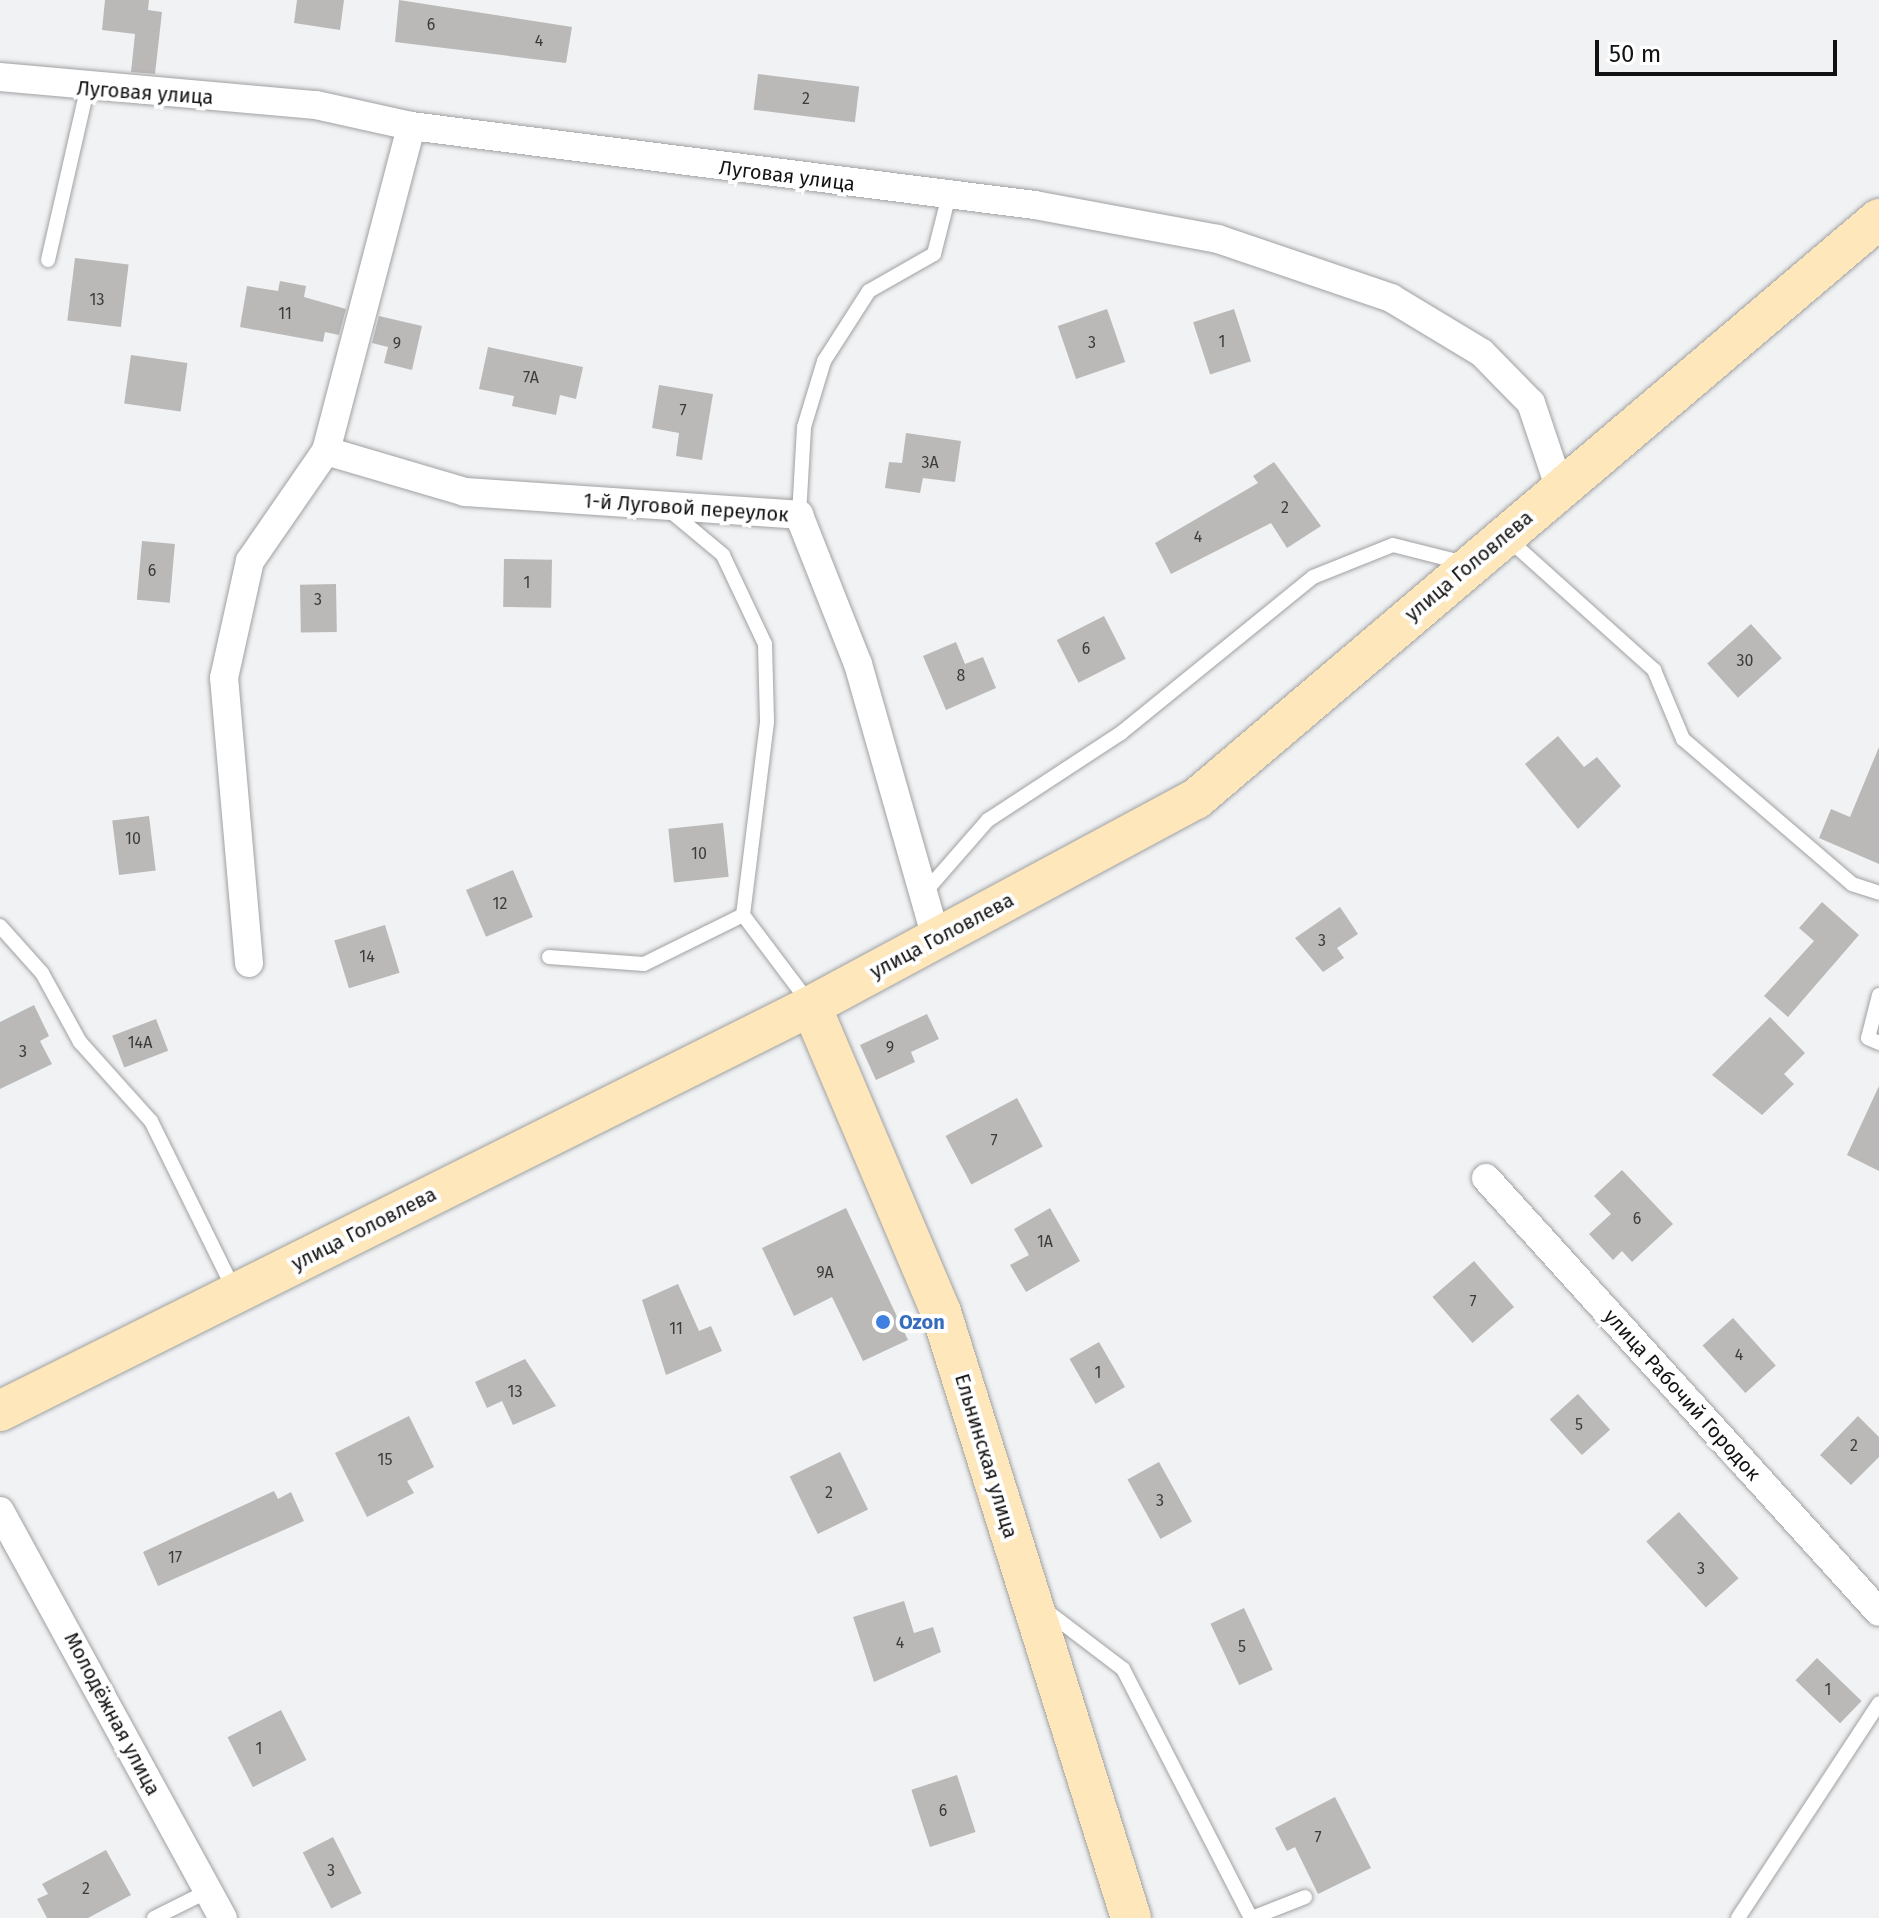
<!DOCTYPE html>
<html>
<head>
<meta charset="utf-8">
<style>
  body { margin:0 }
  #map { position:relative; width:1879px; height:1918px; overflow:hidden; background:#f1f2f4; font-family:"Fira Sans",sans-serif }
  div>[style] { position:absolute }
  .building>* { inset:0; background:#bab9b8; transform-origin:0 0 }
  .roads { filter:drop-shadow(0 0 2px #a0a1a2) drop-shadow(0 0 2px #a0a1a2) }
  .lane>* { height:14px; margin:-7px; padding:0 7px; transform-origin:7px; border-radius:7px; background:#fff }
  .street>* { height:28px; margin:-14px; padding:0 14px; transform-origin:14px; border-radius:14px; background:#fff }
  .secondary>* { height:40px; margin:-20px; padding:0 20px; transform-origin:20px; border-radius:20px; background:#ffe7bc }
  .dots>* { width:22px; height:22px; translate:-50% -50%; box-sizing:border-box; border:4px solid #fff; border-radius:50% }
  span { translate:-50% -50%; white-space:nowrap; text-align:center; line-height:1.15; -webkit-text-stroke:8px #fff; paint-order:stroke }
  .number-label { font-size:16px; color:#3c3c3c }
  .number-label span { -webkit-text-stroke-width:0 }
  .street-label { font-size:20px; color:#121212 }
  .shop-label { font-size:20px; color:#366cbe; font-weight:700 }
  .left { translate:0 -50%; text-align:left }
  .scale { position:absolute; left:1595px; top:40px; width:242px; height:36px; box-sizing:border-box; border:4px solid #121212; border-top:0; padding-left:10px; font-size:24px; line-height:28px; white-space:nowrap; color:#121212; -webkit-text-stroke:6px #fff; paint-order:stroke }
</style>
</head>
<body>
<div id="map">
  <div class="building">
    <div style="clip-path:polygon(105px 0,149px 0,148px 10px,162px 12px,155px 74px,131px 72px,135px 34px,102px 30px)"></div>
    <div style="clip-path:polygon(297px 0,344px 0,340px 30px,294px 23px)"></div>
    <div style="clip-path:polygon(399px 0,572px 27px,566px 63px,395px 42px)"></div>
    <div style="left:758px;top:74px;width:102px;height:36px;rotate:7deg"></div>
    <div style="left:75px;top:258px;width:54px;height:63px;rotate:7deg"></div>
    <div style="clip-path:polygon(280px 281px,306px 286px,304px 297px,346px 309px,339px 335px,325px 332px,323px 342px,240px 327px,247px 286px,278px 291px)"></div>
    <div style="left:1107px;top:309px;width:56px;height:52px;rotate:71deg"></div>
    <div style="left:1234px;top:309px;width:55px;height:43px;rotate:72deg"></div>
    <div style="clip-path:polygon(379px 316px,422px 326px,412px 370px,384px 363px,388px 347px,372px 343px)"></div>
    <div style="clip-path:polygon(488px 347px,583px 367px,576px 399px,560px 395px,556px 415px,512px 406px,514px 396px,479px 389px)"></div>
    <div style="left:131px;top:355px;width:57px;height:49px;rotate:8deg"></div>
    <div style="clip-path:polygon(659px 385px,713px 394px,702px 460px,676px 456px,679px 433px,652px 428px)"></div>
    <div style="clip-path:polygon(906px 433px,961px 441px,955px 482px,923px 478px,920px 493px,885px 488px,889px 462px,902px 463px)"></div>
    <div style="clip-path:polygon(1274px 462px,1321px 526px,1287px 548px,1271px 523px,1171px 574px,1155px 543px,1258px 483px,1253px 476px)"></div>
    <div style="left:142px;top:541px;width:33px;height:59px;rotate:5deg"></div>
    <div style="left:504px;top:559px;width:48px;height:48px;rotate:1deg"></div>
    <div style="left:336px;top:584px;width:48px;height:36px;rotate:89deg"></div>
    <div style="left:1104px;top:616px;width:48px;height:53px;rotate:63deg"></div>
    <div style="left:1751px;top:624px;width:46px;height:59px;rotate:48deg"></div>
    <div style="clip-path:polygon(956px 642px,965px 664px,983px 657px,996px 688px,946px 710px,923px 656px)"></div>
    <div style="clip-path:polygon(1558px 736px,1584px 767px,1597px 757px,1621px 786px,1578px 829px,1525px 764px)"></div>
    <div style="clip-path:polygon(1879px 747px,1879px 864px,1819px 838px,1831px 809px,1850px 817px)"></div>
    <div style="left:149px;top:816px;width:55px;height:37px;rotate:83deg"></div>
    <div style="left:723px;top:823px;width:54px;height:55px;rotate:84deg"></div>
    <div style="left:513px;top:870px;width:51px;height:51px;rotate:67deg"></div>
    <div style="clip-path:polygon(1822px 902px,1859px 935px,1788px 1017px,1764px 996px,1814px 941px,1799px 928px)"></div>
    <div style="clip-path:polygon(1340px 907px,1358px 934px,1337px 948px,1344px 958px,1323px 972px,1295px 938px)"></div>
    <div style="left:385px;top:925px;width:50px;height:53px;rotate:73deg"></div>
    <div style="clip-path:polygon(34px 1005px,49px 1036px,40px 1041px,52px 1064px,0 1089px,0 1022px)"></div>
    <div style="clip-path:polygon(927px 1014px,939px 1039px,911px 1052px,915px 1062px,876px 1080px,860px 1045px)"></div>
    <div style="clip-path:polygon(1770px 1017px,1805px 1053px,1784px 1074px,1794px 1084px,1762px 1115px,1712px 1075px)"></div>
    <div style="left:156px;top:1019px;width:34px;height:47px;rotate:69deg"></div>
    <div style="clip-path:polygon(1879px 1086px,1879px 1171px,1847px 1155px)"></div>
    <div style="left:1017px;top:1098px;width:55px;height:81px;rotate:62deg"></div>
    <div style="clip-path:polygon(1622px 1170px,1673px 1224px,1632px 1262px,1622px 1251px,1613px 1260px,1589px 1234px,1611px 1214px,1594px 1196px)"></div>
    <div style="clip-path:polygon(846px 1208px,908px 1340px,863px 1361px,832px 1297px,794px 1316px,762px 1248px)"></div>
    <div style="clip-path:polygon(1050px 1208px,1080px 1261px,1026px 1292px,1010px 1265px,1029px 1255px,1014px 1229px)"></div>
    <div style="left:1474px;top:1261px;width:61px;height:55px;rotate:49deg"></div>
    <div style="clip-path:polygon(678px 1284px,699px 1331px,711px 1326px,722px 1351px,666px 1375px,642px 1300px)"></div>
    <div style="left:1733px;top:1318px;width:64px;height:41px;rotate:48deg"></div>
    <div style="left:1099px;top:1342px;width:52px;height:34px;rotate:60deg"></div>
    <div style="clip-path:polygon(525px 1359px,556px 1406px,513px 1425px,502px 1401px,487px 1408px,475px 1382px)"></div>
    <div style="left:1578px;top:1394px;width:48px;height:38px;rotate:48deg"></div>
    <div style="clip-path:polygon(409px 1416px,434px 1467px,407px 1481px,414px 1493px,367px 1517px,335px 1453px)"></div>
    <div style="clip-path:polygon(1858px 1416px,1879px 1437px,1879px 1457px,1851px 1485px,1820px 1455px)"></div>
    <div style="left:840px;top:1452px;width:64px;height:56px;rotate:64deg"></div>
    <div style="left:1159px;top:1462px;width:68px;height:36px;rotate:61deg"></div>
    <div style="clip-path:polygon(274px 1491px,278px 1499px,291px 1492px,304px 1521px,158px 1586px,143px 1552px)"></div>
    <div style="left:1679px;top:1512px;width:89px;height:44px;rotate:48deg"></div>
    <div style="clip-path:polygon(904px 1601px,914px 1633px,933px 1627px,941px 1652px,874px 1682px,853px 1617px)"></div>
    <div style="left:1244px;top:1608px;width:68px;height:37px;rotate:65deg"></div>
    <div style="left:1817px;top:1658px;width:62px;height:31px;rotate:44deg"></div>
    <div style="left:281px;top:1710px;width:56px;height:60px;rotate:63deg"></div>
    <div style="left:957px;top:1775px;width:60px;height:48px;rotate:72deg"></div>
    <div style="clip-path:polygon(1335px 1797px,1371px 1868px,1318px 1894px,1295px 1847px,1287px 1851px,1275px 1828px)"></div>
    <div style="left:333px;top:1837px;width:63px;height:34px;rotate:63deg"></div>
    <div style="clip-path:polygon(106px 1850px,131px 1895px,88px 1918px,47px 1918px,37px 1899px,48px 1894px,42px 1884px)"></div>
  </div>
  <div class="roads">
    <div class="lane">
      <div style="left:48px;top:260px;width:174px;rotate:-77.1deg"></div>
      <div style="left:799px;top:515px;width:88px;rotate:-86.7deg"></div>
      <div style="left:804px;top:427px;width:69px;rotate:-73.1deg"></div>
      <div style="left:824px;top:361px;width:83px;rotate:-57.3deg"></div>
      <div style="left:869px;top:291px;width:75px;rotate:-29.6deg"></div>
      <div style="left:934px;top:254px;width:61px;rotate:-75.7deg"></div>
      <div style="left:1507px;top:538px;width:198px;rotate:41.9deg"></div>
      <div style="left:1654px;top:670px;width:75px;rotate:67.2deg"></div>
      <div style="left:1683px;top:739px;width:223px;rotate:40.6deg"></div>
      <div style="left:1852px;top:884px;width:28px;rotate:18deg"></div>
      <div style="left:924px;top:893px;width:97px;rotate:-48.8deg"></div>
      <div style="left:988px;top:820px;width:159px;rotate:-33.2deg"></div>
      <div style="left:1121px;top:733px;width:247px;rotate:-39.1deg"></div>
      <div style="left:1313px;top:577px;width:86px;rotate:-21.8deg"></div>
      <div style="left:1393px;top:545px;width:73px;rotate:14.2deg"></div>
      <div style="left:743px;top:915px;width:111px;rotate:53deg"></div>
      <div style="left:0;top:926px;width:63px;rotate:48.2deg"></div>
      <div style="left:42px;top:973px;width:79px;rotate:61.2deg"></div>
      <div style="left:80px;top:1042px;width:106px;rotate:48.1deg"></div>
      <div style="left:151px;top:1121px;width:188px;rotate:63.8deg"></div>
      <div style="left:549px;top:957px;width:95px;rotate:4.2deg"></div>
      <div style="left:644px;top:964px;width:110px;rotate:-26.3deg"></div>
      <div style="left:743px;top:915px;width:195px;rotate:-82.9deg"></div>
      <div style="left:767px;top:721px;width:77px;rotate:-91.5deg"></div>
      <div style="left:765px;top:644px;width:98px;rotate:-115.3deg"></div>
      <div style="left:723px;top:555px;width:70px;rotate:-140.2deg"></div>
      <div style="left:1879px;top:995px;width:44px;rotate:104.3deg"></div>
      <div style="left:1868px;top:1038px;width:12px;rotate:24deg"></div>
      <div style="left:1044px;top:1609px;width:99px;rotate:37.2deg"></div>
      <div style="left:1123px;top:1669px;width:280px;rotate:62.8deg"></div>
      <div style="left:154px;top:1918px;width:60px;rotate:-26.6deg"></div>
      <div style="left:1252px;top:1918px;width:57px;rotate:-21.6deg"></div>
      <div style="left:1738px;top:1918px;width:257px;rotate:-56.7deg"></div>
    </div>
    <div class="street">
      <div style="left:0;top:77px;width:317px;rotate:5.1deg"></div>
      <div style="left:316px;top:105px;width:97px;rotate:12.5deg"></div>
      <div style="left:411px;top:126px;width:629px;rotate:7.22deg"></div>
      <div style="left:1035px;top:205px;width:186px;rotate:10.5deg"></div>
      <div style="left:1218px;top:239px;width:183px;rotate:18.8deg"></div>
      <div style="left:1391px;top:298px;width:106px;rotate:31.1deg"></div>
      <div style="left:1482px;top:353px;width:70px;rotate:45.6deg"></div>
      <div style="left:1531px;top:403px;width:91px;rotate:71.4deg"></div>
      <div style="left:326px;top:451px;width:145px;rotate:16.4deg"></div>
      <div style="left:465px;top:492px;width:335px;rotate:3.9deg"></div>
      <div style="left:799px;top:515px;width:160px;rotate:68.4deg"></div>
      <div style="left:858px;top:664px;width:285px;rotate:74.1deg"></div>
      <div style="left:249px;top:963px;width:286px;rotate:-95deg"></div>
      <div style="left:224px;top:678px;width:120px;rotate:-77.5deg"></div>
      <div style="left:250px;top:561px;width:134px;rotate:-55.4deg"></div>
      <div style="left:326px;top:451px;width:336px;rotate:-75.3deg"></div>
      <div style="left:1486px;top:1178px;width:585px;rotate:47.84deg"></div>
      <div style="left:0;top:1511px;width:464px;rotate:61.3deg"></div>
    </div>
    <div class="secondary">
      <div style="left:811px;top:1006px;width:332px;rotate:67deg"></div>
      <div style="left:941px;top:1312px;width:635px;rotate:72.59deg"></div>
      <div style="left:0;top:1411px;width:907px;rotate:-26.54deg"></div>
      <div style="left:811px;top:1006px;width:437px;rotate:-28.3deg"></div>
      <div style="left:1196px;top:799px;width:896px;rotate:-40.34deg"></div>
    </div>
  </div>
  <div class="dots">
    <div style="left:883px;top:1322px;background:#3f7fe0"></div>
  </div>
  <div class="number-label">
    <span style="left:431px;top:25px">6</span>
    <span style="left:539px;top:41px">4</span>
    <span style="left:806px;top:99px">2</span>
    <span style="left:97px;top:300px">13</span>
    <span style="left:285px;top:314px">11</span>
    <span style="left:1222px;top:342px">1</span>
    <span style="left:1092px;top:343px">3</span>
    <span style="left:397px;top:344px">9</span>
    <span style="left:531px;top:378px">7А</span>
    <span style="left:683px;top:411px">7</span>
    <span style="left:930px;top:463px">3А</span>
    <span style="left:1285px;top:508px">2</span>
    <span style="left:1198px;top:537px">4</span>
    <span style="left:152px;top:571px">6</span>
    <span style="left:527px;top:583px">1</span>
    <span style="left:318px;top:600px">3</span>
    <span style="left:1086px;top:649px">6</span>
    <span style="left:1745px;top:661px">30</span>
    <span style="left:961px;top:676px">8</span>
    <span style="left:133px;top:839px">10</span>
    <span style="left:699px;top:854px">10</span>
    <span style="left:500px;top:904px">12</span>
    <span style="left:1322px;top:941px">3</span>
    <span style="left:367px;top:957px">14</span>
    <span style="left:140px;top:1043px">14А</span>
    <span style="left:890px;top:1048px">9</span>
    <span style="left:23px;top:1052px">3</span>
    <span style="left:994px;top:1141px">7</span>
    <span style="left:1637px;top:1219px">6</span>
    <span style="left:1045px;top:1242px">1А</span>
    <span style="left:825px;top:1273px">9А</span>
    <span style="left:1473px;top:1302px">7</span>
    <span style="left:676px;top:1329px">11</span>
    <span style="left:1739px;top:1355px">4</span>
    <span style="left:1098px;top:1373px">1</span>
    <span style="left:515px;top:1392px">13</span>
    <span style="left:1579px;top:1425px">5</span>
    <span style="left:1854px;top:1446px">2</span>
    <span style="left:385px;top:1460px">15</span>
    <span style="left:829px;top:1493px">2</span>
    <span style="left:1160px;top:1501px">3</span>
    <span style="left:175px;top:1558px">17</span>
    <span style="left:1701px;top:1569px">3</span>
    <span style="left:900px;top:1643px">4</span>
    <span style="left:1242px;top:1647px">5</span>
    <span style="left:1828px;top:1690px">1</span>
    <span style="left:259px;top:1749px">1</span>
    <span style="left:943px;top:1811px">6</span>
    <span style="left:1318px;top:1838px">7</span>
    <span style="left:331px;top:1871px">3</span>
    <span style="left:86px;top:1889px">2</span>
  </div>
  <div class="street-label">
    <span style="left:145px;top:93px;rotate:4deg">Луговая улица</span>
    <span style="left:787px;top:176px;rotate:7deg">Луговая улица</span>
    <span style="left:686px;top:508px;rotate:4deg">1-й Луговой переулок</span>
    <span style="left:1469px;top:566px;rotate:-40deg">улица Головлева</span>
    <span style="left:942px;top:936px;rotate:-28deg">улица Головлева</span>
    <span style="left:364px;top:1229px;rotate:-27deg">улица Головлева</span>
    <span style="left:1682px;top:1395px;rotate:48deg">улица Рабочий Городок</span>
    <span style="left:986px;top:1456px;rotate:73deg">Ельнинская улица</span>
    <span style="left:112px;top:1714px;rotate:62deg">Молодёжная улица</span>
  </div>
  <div class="shop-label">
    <span class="left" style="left:899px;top:1322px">Ozon</span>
  </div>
  <div class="scale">50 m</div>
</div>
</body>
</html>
